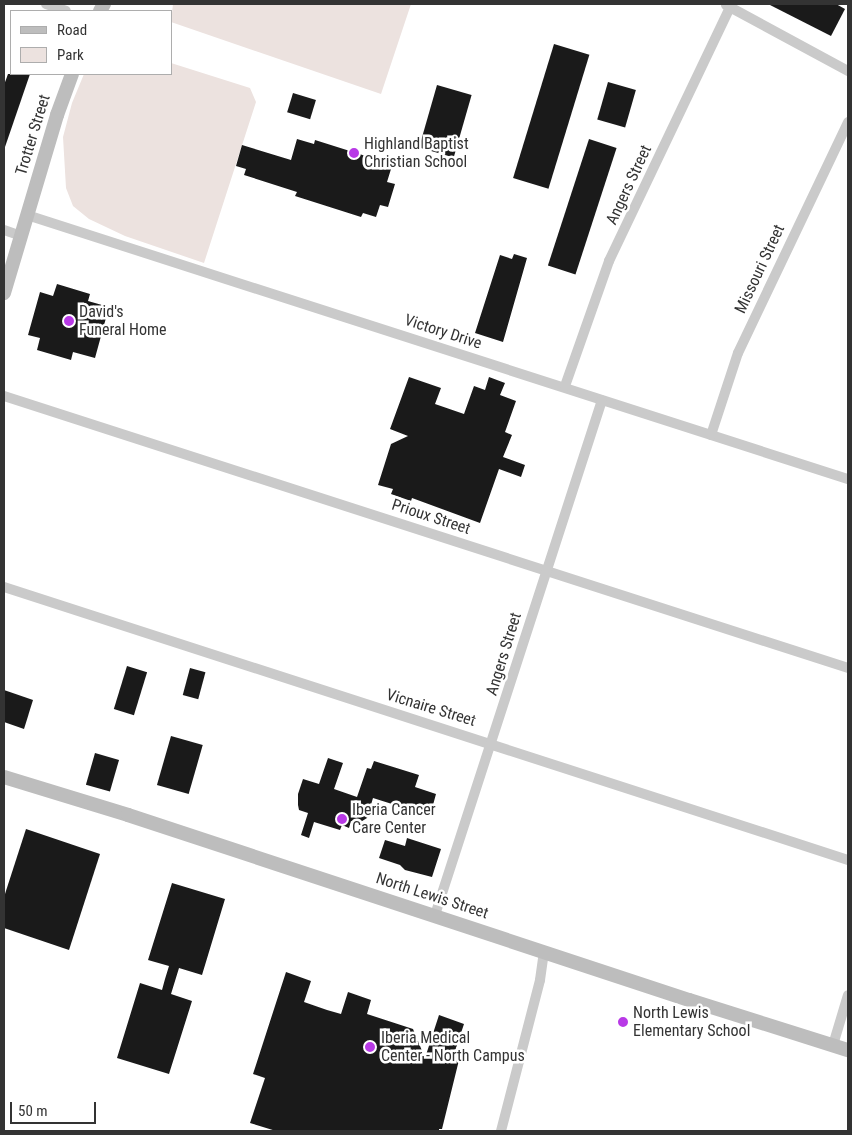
<!DOCTYPE html>
<html>
<head>
<meta charset="utf-8">
<style>
  body { margin:0 }
  #map { position:relative; width:852px; height:1135px; overflow:hidden; background:#fff; font-family:"Roboto Condensed",sans-serif }
  div>[style] { position:absolute }
  .green>* { inset:0; background:#ece2df }
  .building>* { inset:0; background:#1a1a1a; transform-origin:0 0 }
  .street>* { height:10px; margin:-5px; padding:0 5px; transform-origin:5px; border-radius:5px; background:#cacaca }
  .secondary>* { height:14px; margin:-7px; padding:0 7px; transform-origin:7px; border-radius:7px; background:#bdbdbd }
  .dots>* { width:14px; height:14px; translate:-50% -50%; box-sizing:border-box; border:2px solid #fff; border-radius:50% }
  span { translate:-50% -50%; white-space:nowrap; text-align:center; line-height:1.15; -webkit-text-stroke:5px #fff; paint-order:stroke }
  .street-label { font-size:16px; color:#333 }
  .poi-label { font-size:16px; color:#333 }
  .left { translate:0 -50%; text-align:left }
  .frame { position:absolute; inset:0; border:5px solid #333; pointer-events:none }
  .legend { position:absolute; left:10px; top:10px; width:162px; height:65px; box-sizing:border-box; background:#fff; border:1px solid #adadad; margin:0; padding:6px 9px; list-style:none; font-size:15px; color:#333 }
  .legend li { display:flex; align-items:center; gap:10px; height:25px }
  .legend b { width:25px; border:1px solid #adadad }
  .scale { position:absolute; left:10px; top:1102px; width:86px; height:22px; box-sizing:border-box; border:2px solid #333; border-top:0; padding-left:6px; font-size:15px; line-height:18px; white-space:nowrap; color:#333; -webkit-text-stroke:4px #fff; paint-order:stroke }
</style>
</head>
<body>
<div id="map">
  <div class="green">
    <div style="clip-path:polygon(173px 4px,411px 4px,381px 94px,171px 22px)"></div>
    <div style="clip-path:polygon(171px 63px,250px 88px,256px 102px,204px 263px,125px 236px,89px 219px,73px 206px,66px 188px,63px 137px,72px 103px,84px 74px,171px 74px)"></div>
  </div>
  <div class="building">
    <div style="clip-path:polygon(768px 4px,836px 4px,845px 9px,831px 36px)"></div>
    <div style="left:554px;top:44px;width:37px;height:140px;rotate:17deg"></div>
    <div style="clip-path:polygon(8px 74px,30px 74px,5px 147px,4px 85px)"></div>
    <div style="left:608px;top:82px;width:29px;height:39px;rotate:16deg"></div>
    <div style="left:437px;top:85px;width:36px;height:65px;rotate:16deg"></div>
    <div style="left:293px;top:93px;width:24px;height:20px;rotate:17deg"></div>
    <div style="clip-path:polygon(297px 139px,314px 144px,315px 140px,372px 158px,378px 160px,377px 165px,391px 169px,387px 182px,395px 184px,388px 207px,380px 205px,376px 217px,363px 213px,361px 217px,295px 196px,297px 192px,244px 175px,246px 169px,236px 166px,242px 145px,291px 160px)"></div>
    <div style="left:589px;top:139px;width:29px;height:133px;rotate:18deg"></div>
    <div style="clip-path:polygon(514px 254px,527px 258px,503px 342px,475px 333px,500px 255px,512px 259px)"></div>
    <div style="clip-path:polygon(57px 284px,90px 294px,88px 301px,109px 307px,95px 358px,73px 352px,71px 360px,37px 350px,40px 338px,28px 335px,40px 292px,53px 296px)"></div>
    <div style="clip-path:polygon(409px 377px,441px 388px,435px 404px,464px 414px,474px 386px,485px 390px,489px 377px,505px 383px,500px 395px,516px 401px,505px 432px,512px 435px,503px 457px,525px 465px,521px 477px,499px 469px,480px 523px,412px 498px,411px 501px,391px 494px,393px 489px,378px 485px,391px 444px,408px 436px,390px 429px)"></div>
    <div style="left:127px;top:666px;width:21px;height:45px;rotate:17deg"></div>
    <div style="left:190px;top:668px;width:16px;height:28px;rotate:15deg"></div>
    <div style="clip-path:polygon(4px 690px,33px 700px,24px 729px,4px 722px)"></div>
    <div style="left:171px;top:736px;width:33px;height:51px;rotate:16deg"></div>
    <div style="left:95px;top:753px;width:25px;height:33px;rotate:16deg"></div>
    <div style="clip-path:polygon(328px 758px,343px 763px,334px 789px,357px 797px,367px 768px,371px 769px,374px 761px,419px 775px,415px 787px,436px 794px,430px 816px,373px 798px,367px 818px,359px 823px,351px 821px,349px 828px,342px 825px,340px 830px,314px 822px,309px 838px,301px 835px,308px 813px,299px 810px,298px 805px,298px 794px,303px 779px,319px 784px)"></div>
    <div style="clip-path:polygon(26px 829px,100px 854px,69px 950px,4px 928px,4px 897px)"></div>
    <div style="clip-path:polygon(407px 838px,441px 849px,432px 877px,405px 870px,400px 865px,379px 858px,385px 840px,405px 846px)"></div>
    <div style="clip-path:polygon(172px 883px,225px 899px,202px 975px,179px 968px,171px 994px,192px 1001px,169px 1074px,117px 1058px,140px 983px,162px 990px,165px 979px,169px 966px,148px 960px)"></div>
    <div style="clip-path:polygon(286px 972px,311px 981px,304px 1002px,327px 1010px,341px 1014px,348px 992px,371px 1000px,367px 1014px,413px 1029px,425px 1058px,439px 1015px,464px 1024px,455px 1051px,455px 1059px,459px 1060px,442px 1129px,439px 1129px,439px 1131px,276px 1131px,250px 1123px,265px 1078px,253px 1074px)"></div>
  </div>
  <div class="street">
    <div style="left:46px;top:4px;width:21px;rotate:19deg"></div>
    <div style="left:726px;top:5px;width:139px;rotate:28.4deg"></div>
    <div style="left:27px;top:215px;width:862px;rotate:17.83deg"></div>
    <div style="left:4px;top:230px;width:18px;rotate:19deg"></div>
    <div style="left:565px;top:386px;width:133px;rotate:-70.6deg"></div>
    <div style="left:609px;top:261px;width:281px;rotate:-64.5deg"></div>
    <div style="left:4px;top:396px;width:887px;rotate:17.86deg"></div>
    <div style="left:711px;top:435px;width:86px;rotate:-71.8deg"></div>
    <div style="left:738px;top:353px;width:256px;rotate:-64.5deg"></div>
    <div style="left:4px;top:587px;width:887px;rotate:17.92deg"></div>
    <div style="left:435px;top:915px;width:541px;rotate:-72.03deg"></div>
    <div style="left:833px;top:1045px;width:52px;rotate:-73.3deg"></div>
    <div style="left:501px;top:1131px;width:156px;rotate:-75.5deg"></div>
    <div style="left:540px;top:980px;width:29px;rotate:-82deg"></div>
  </div>
  <div class="secondary">
    <div style="left:100px;top:11px;width:8px;rotate:-60deg"></div>
    <div style="left:4px;top:293px;width:186px;rotate:-73.4deg"></div>
    <div style="left:57px;top:115px;width:44px;rotate:-69.9deg"></div>
    <div style="left:4px;top:777px;width:130px;rotate:17deg"></div>
    <div style="left:128px;top:815px;width:591px;rotate:18.25deg"></div>
    <div style="left:689px;top:1000px;width:167px;rotate:17.5deg"></div>
  </div>
  <div class="dots">
    <div style="left:354px;top:153px;background:#b839e6"></div>
    <div style="left:69px;top:321px;background:#b839e6"></div>
    <div style="left:342px;top:819px;background:#b839e6"></div>
    <div style="left:623px;top:1022px;background:#b839e6"></div>
    <div style="left:370px;top:1047px;background:#b839e6"></div>
  </div>
  <div class="street-label">
    <span style="left:33px;top:135px;rotate:-73deg">Trotter Street</span>
    <span style="left:629px;top:185px;rotate:-65deg">Angers Street</span>
    <span style="left:760px;top:269px;rotate:-65deg">Missouri Street</span>
    <span style="left:443px;top:332px;rotate:18deg">Victory Drive</span>
    <span style="left:431px;top:517px;rotate:18deg">Prioux Street</span>
    <span style="left:504px;top:654px;rotate:-73deg">Angers Street</span>
    <span style="left:431px;top:708px;rotate:17deg">Vicnaire Street</span>
    <span style="left:432px;top:896px;rotate:18deg">North Lewis Street</span>
  </div>
  <div class="poi-label">
    <span class="left" style="left:364px;top:153px">Highland Baptist<br>Christian School</span>
    <span class="left" style="left:79px;top:321px">David's<br>Funeral Home</span>
    <span class="left" style="left:352px;top:819px">Iberia Cancer<br>Care Center</span>
    <span class="left" style="left:633px;top:1022px">North Lewis<br>Elementary School</span>
    <span class="left" style="left:381px;top:1047px">Iberia Medical<br>Center - North Campus</span>
  </div>
  <div class="frame"></div>
  <ul class="legend">
  <li><b style="height:6px;background:#bdbdbd"></b>Road</li>
  <li><b style="height:14px;background:#ece2df"></b>Park</li>
  </ul>
  <div class="scale">50 m</div>
</div>
</body>
</html>
